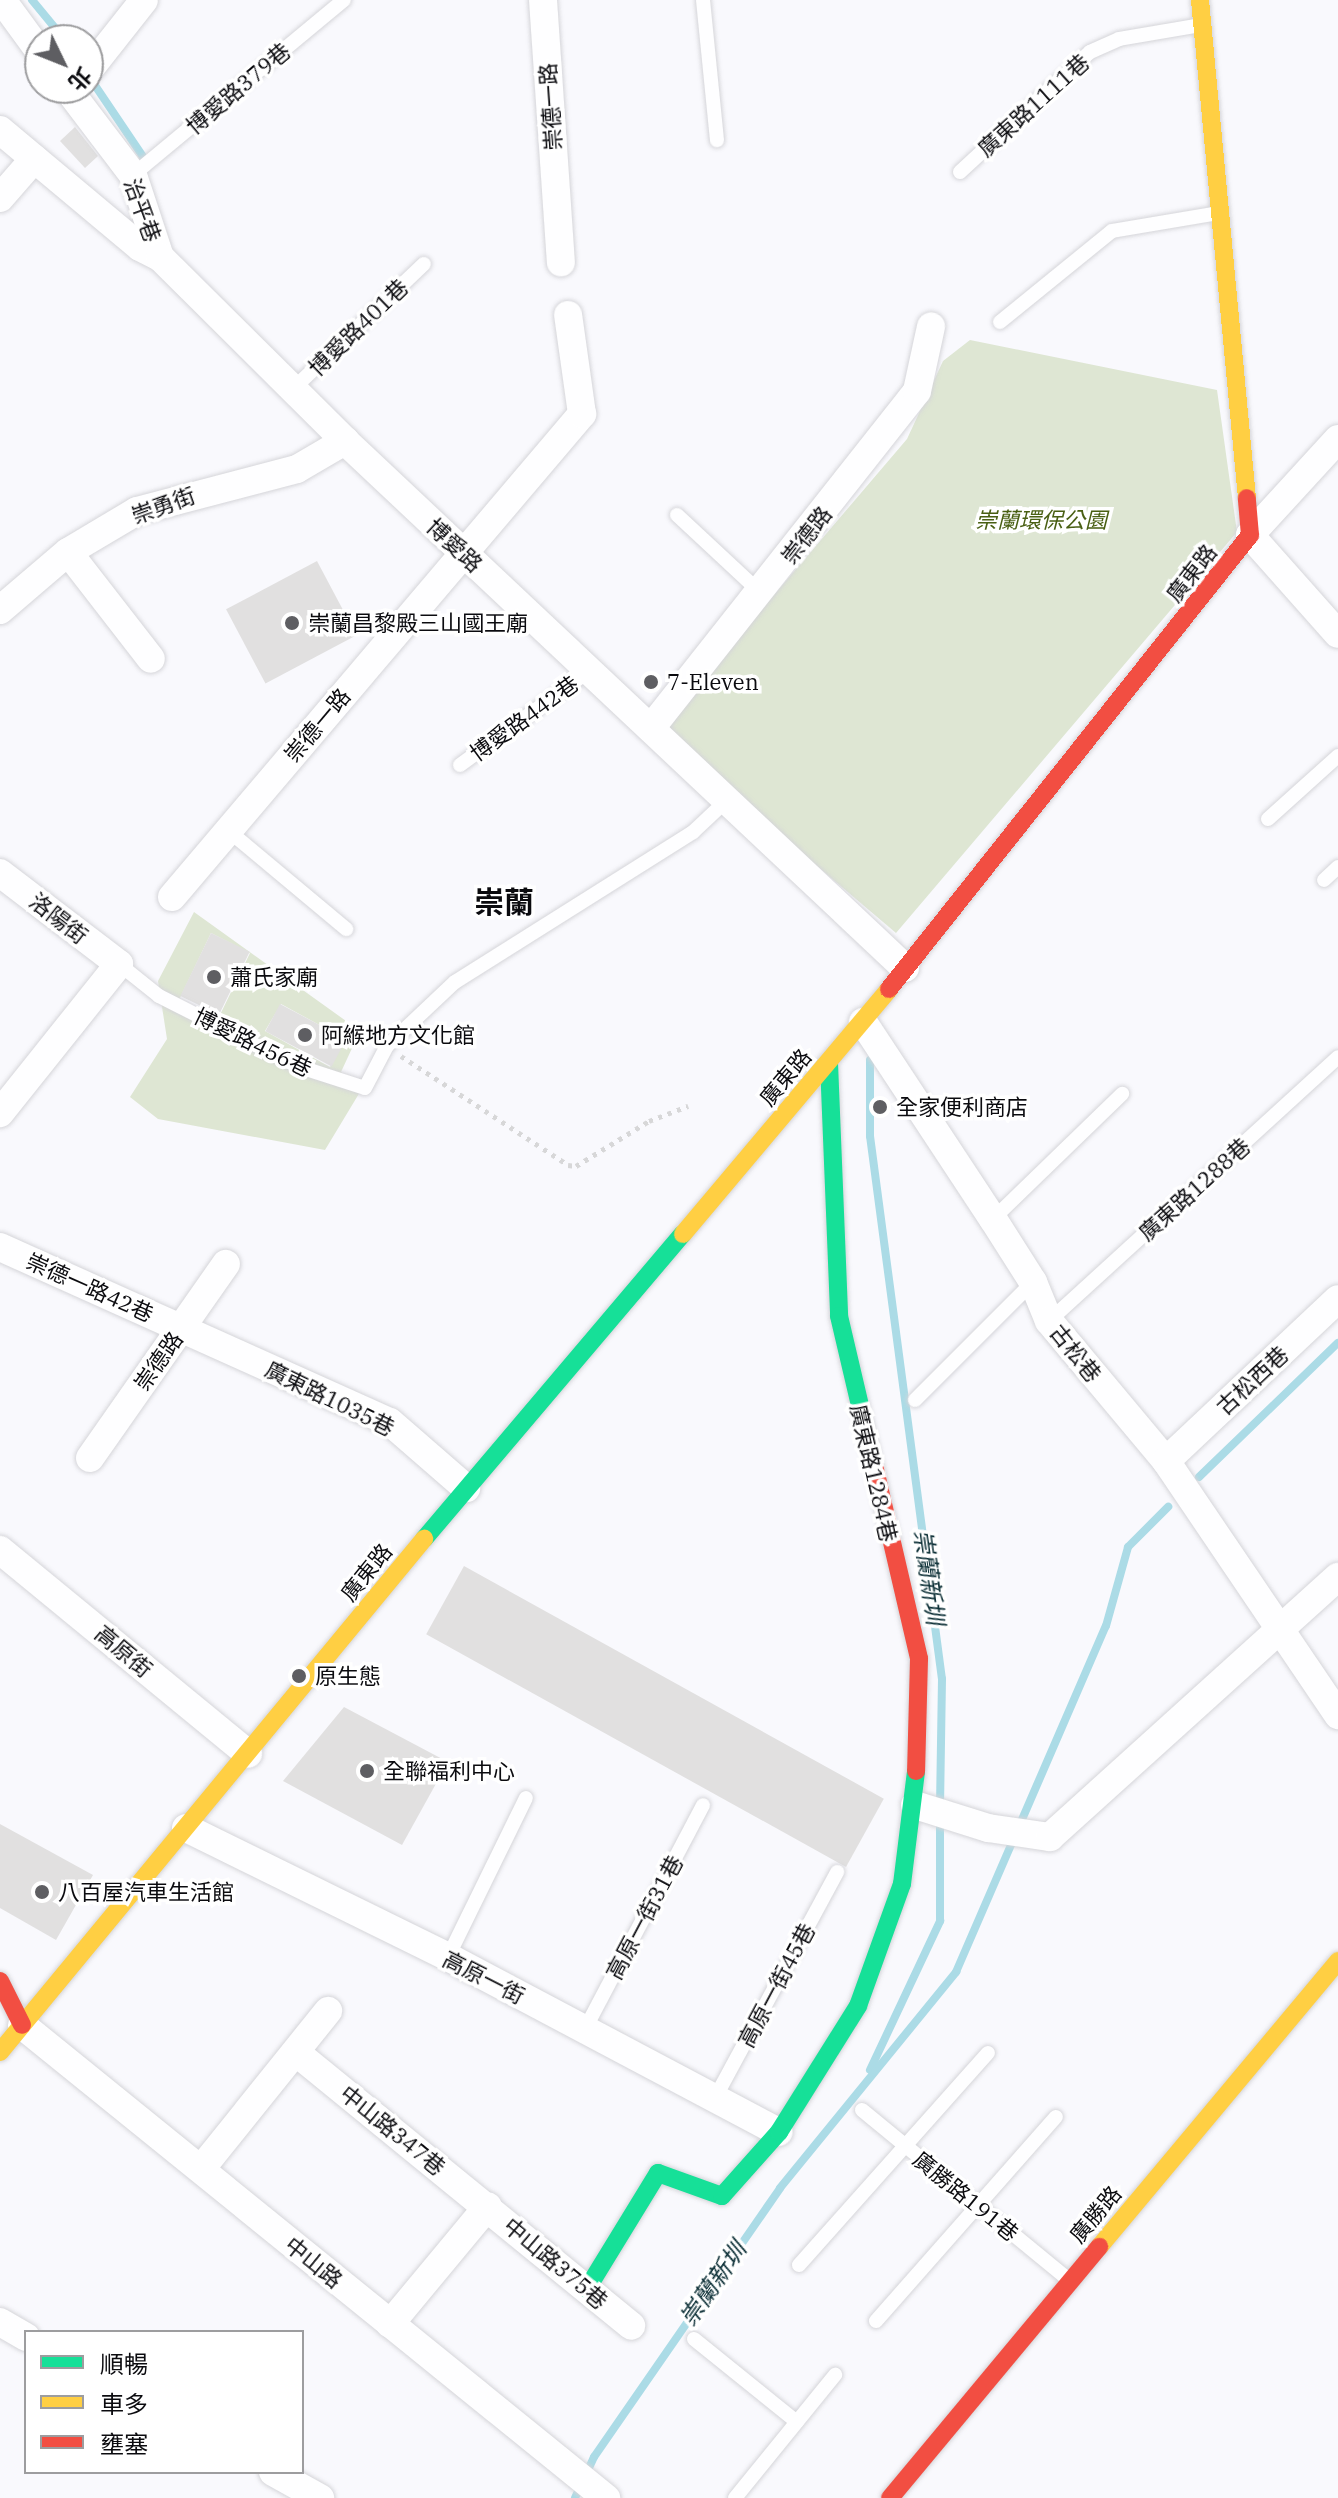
<!DOCTYPE html>
<html>
<head>
<meta charset="utf-8">
<style>
  body { margin:0 }
  #map { position:relative; width:1338px; height:2498px; overflow:hidden; background:#f9f9fd; font-family:"IBM Plex Serif","Noto Sans TC",serif }
  div>[style] { position:absolute }
  .green>* { inset:0; background:#dee6d3 }
  .stream>* { height:8px; margin:-4px; padding:0 4px; transform-origin:4px; border-radius:4px; background:#abdbe6 }
  .building>* { inset:0; background:#e1e0e0; transform-origin:0 0 }
  .path>* { height:5px; margin-top:-2.5px; transform-origin:0; background:repeating-linear-gradient(90deg,#d7d7d8 0 4px,transparent 0 10px) }
  .roads { filter:drop-shadow(0 0 2px #d5d5d9) drop-shadow(0 0 2px #d5d5d9) }
  .lane>* { height:14px; margin:-7px; padding:0 7px; transform-origin:7px; border-radius:7px; background:#fefeff }
  .street>* { height:28px; margin:-14px; padding:0 14px; transform-origin:14px; border-radius:14px; background:#fefeff }
  .fast>* { height:18px; margin:-9px; padding:0 9px; transform-origin:9px; border-radius:9px; background:#16e098 }
  .slow>* { height:18px; margin:-9px; padding:0 9px; transform-origin:9px; border-radius:9px; background:#ffcf43 }
  .jam>* { height:18px; margin:-9px; padding:0 9px; transform-origin:9px; border-radius:9px; background:#f24e42 }
  .dots>* { width:22px; height:22px; translate:-50% -50%; box-sizing:border-box; border:4px solid #fff; border-radius:50% }
  span { translate:-50% -50%; white-space:nowrap; text-align:center; line-height:1.15; -webkit-text-stroke:7px #fff; paint-order:stroke }
  .street-label { font-size:22px; color:#0b0b0f }
  .park-label { font-size:22px; color:#495f13; font-style:italic }
  .poi-label { font-size:22px; color:#0b0b0f }
  .left { translate:0 -50%; text-align:left }
  .water-label { font-size:24px; color:#0c2f36; font-style:italic }
  .district-label { font-size:30px; color:#0b0b0f; font-weight:700 }
  .legend { position:absolute; left:24px; top:2330px; width:280px; height:144px; box-sizing:border-box; background:#fff; border:2px solid #9d9d9f; margin:0; padding:10px 14px; list-style:none; font-size:24px; color:#0b0b0f }
  .legend li { display:flex; align-items:center; gap:16px; height:40px }
  .legend b { width:40px; border:2px solid #9d9d9f }
  .north { position:absolute; left:24px; top:24px; width:80px; height:80px; box-sizing:border-box; background:#fff; border:2px solid #9d9d9f; border-radius:50%; rotate:133deg; font-size:22px; font-weight:700; line-height:32px; text-align:center; color:#0b0b0f }
  .north::after { content:''; display:block; margin:auto; width:28px; height:36px; background:#5e5e62; clip-path:polygon(50% 0,100% 100%,50% 72%,0 100%) }
</style>
</head>
<body>
<div id="map">
  <div class="green">
    <div style="clip-path:polygon(970px 340px,1217px 390px,1237px 532px,896px 933px,658px 731px,907px 439px,943px 361px)"></div>
    <div style="clip-path:polygon(evenodd,194px 912px,360px 1031px,341px 1072px,360px 1092px,325px 1150px,158px 1119px,130px 1097px,167px 1039px,158px 981px,194px 912px,211px 933px,250px 953px,217px 1021px,178px 1002px,211px 933px,194px 912px,281px 1004px,345px 1039px,330px 1067px,265px 1031px,281px 1004px)"></div>
  </div>
  <div class="stream">
    <div style="left:32px;top:0;width:52px;rotate:50.5deg"></div>
    <div style="left:88px;top:75px;width:100px;rotate:56deg"></div>
    <div style="left:870px;top:1060px;width:76px;rotate:90deg"></div>
    <div style="left:870px;top:1136px;width:548px;rotate:82.45deg"></div>
    <div style="left:942px;top:1679px;width:127px;rotate:90.9deg"></div>
    <div style="left:1199px;top:1477px;width:193px;rotate:-44deg"></div>
    <div style="left:870px;top:2070px;width:165px;rotate:-64.8deg"></div>
    <div style="left:940px;top:1921px;width:101px;rotate:-90deg"></div>
    <div style="left:575px;top:2498px;width:45px;rotate:-65.1deg"></div>
    <div style="left:594px;top:2457px;width:327px;rotate:-55.3deg"></div>
    <div style="left:780px;top:2188px;width:279px;rotate:-50.8deg"></div>
    <div style="left:956px;top:1972px;width:377px;rotate:-66.6deg"></div>
    <div style="left:1106px;top:1626px;width:82px;rotate:-74.4deg"></div>
    <div style="left:1128px;top:1547px;width:57px;rotate:-45deg"></div>
  </div>
  <div class="building">
    <div style="clip-path:polygon(75px 127px,98px 156px,85px 168px,60px 141px)"></div>
    <div style="left:317px;top:561px;width:84px;height:103px;rotate:62deg"></div>
    <div style="left:211px;top:933px;width:43px;height:70px;rotate:26deg"></div>
    <div style="left:280px;top:1004px;width:75px;height:31px;rotate:28deg"></div>
    <div style="left:464px;top:1566px;width:480px;height:78px;rotate:29deg"></div>
    <div style="clip-path:polygon(344px 1707px,448px 1762px,402px 1845px,283px 1781px)"></div>
    <div style="clip-path:polygon(0 1824px,93px 1875px,56px 1940px,0 1908px)"></div>
  </div>
  <div class="path">
    <div style="left:401px;top:1056px;width:199px;rotate:33.1deg"></div>
    <div style="left:568px;top:1165px;width:8px;rotate:7deg"></div>
    <div style="left:576px;top:1166px;width:86px;rotate:-31.7deg"></div>
    <div style="left:649px;top:1121px;width:42px;rotate:-21deg"></div>
  </div>
  <div class="roads">
    <div class="lane">
      <div style="left:703px;top:0;width:141px;rotate:84.3deg"></div>
      <div style="left:960px;top:172px;width:177px;rotate:-42.7deg"></div>
      <div style="left:1090px;top:52px;width:32px;rotate:-24deg"></div>
      <div style="left:1119px;top:39px;width:83px;rotate:-9.7deg"></div>
      <div style="left:133px;top:175px;width:274px;rotate:-39.7deg"></div>
      <div style="left:1000px;top:322px;width:144px;rotate:-39.1deg"></div>
      <div style="left:1112px;top:231px;width:108px;rotate:-9.6deg"></div>
      <div style="left:293px;top:389px;width:181px;rotate:-43.7deg"></div>
      <div style="left:677px;top:515px;width:115px;rotate:42.9deg"></div>
      <div style="left:460px;top:765px;width:160px;rotate:-36.1deg"></div>
      <div style="left:1268px;top:819px;width:94px;rotate:-42deg"></div>
      <div style="left:229px;top:831px;width:153px;rotate:39.9deg"></div>
      <div style="left:1324px;top:880px;width:19px;rotate:-43deg"></div>
      <div style="left:119px;top:964px;width:51px;rotate:38.7deg"></div>
      <div style="left:159px;top:996px;width:155px;rotate:26.9deg"></div>
      <div style="left:297px;top:1066px;width:71px;rotate:17.9deg"></div>
      <div style="left:365px;top:1088px;width:47px;rotate:-62.4deg"></div>
      <div style="left:387px;top:1046px;width:93px;rotate:-43.3deg"></div>
      <div style="left:455px;top:982px;width:281px;rotate:-32.2deg"></div>
      <div style="left:693px;top:832px;width:45px;rotate:-43.2deg"></div>
      <div style="left:993px;top:1219px;width:180px;rotate:-44.1deg"></div>
      <div style="left:1049px;top:1321px;width:391px;rotate:-42.4deg"></div>
      <div style="left:915px;top:1400px;width:167px;rotate:-45deg"></div>
      <div style="left:448px;top:1957px;width:177px;rotate:-63.9deg"></div>
      <div style="left:585px;top:2029px;width:253px;rotate:-62.2deg"></div>
      <div style="left:715px;top:2098px;width:257px;rotate:-61.6deg"></div>
      <div style="left:862px;top:2110px;width:269px;rotate:39.4deg"></div>
      <div style="left:799px;top:2265px;width:284px;rotate:-48.3deg"></div>
      <div style="left:876px;top:2321px;width:272px;rotate:-48.6deg"></div>
      <div style="left:694px;top:2339px;width:132px;rotate:38.9deg"></div>
      <div style="left:735px;top:2498px;width:159px;rotate:-50.9deg"></div>
    </div>
    <div class="street">
      <div style="left:2px;top:0;width:64px;rotate:53.8deg"></div>
      <div style="left:543px;top:0;width:263px;rotate:86.1deg"></div>
      <div style="left:88px;top:71px;width:90px;rotate:-51.7deg"></div>
      <div style="left:67px;top:88px;width:109px;rotate:52.8deg"></div>
      <div style="left:133px;top:175px;width:86px;rotate:71.8deg"></div>
      <div style="left:0;top:130px;width:182px;rotate:39.9deg"></div>
      <div style="left:140px;top:247px;width:22px;rotate:27deg"></div>
      <div style="left:160px;top:257px;width:261px;rotate:44.8deg"></div>
      <div style="left:345px;top:441px;width:769px;rotate:43.26deg"></div>
      <div style="left:0;top:198px;width:52px;rotate:-48.9deg"></div>
      <div style="left:1338px;top:439px;width:130px;rotate:132.5deg"></div>
      <div style="left:1250px;top:535px;width:132px;rotate:48.4deg"></div>
      <div style="left:68px;top:552px;width:135px;rotate:52.2deg"></div>
      <div style="left:0;top:610px;width:89px;rotate:-40.5deg"></div>
      <div style="left:68px;top:552px;width:80px;rotate:-30.7deg"></div>
      <div style="left:137px;top:511px;width:165px;rotate:-14.7deg"></div>
      <div style="left:297px;top:469px;width:56px;rotate:-30.3deg"></div>
      <div style="left:651px;top:728px;width:429px;rotate:-51.7deg"></div>
      <div style="left:917px;top:391px;width:66px;rotate:-77.7deg"></div>
      <div style="left:0;top:873px;width:150px;rotate:37.4deg"></div>
      <div style="left:119px;top:964px;width:191px;rotate:128.6deg"></div>
      <div style="left:172px;top:897px;width:634px;rotate:-49.67deg"></div>
      <div style="left:582px;top:414px;width:100px;rotate:-98deg"></div>
      <div style="left:863px;top:1022px;width:236px;rotate:56.6deg"></div>
      <div style="left:993px;top:1219px;width:75px;rotate:57.6deg"></div>
      <div style="left:1033px;top:1282px;width:42px;rotate:67.7deg"></div>
      <div style="left:1049px;top:1321px;width:182px;rotate:50.1deg"></div>
      <div style="left:1166px;top:1461px;width:307px;rotate:55.9deg"></div>
      <div style="left:0;top:1247px;width:427px;rotate:24.2deg"></div>
      <div style="left:390px;top:1422px;width:101px;rotate:41deg"></div>
      <div style="left:90px;top:1458px;width:237px;rotate:-55deg"></div>
      <div style="left:1166px;top:1461px;width:236px;rotate:-43.3deg"></div>
      <div style="left:0;top:1550px;width:321px;rotate:39.4deg"></div>
      <div style="left:915px;top:1805px;width:77px;rotate:17.5deg"></div>
      <div style="left:988px;top:1828px;width:63px;rotate:8.3deg"></div>
      <div style="left:1050px;top:1837px;width:388px;rotate:-42.1deg"></div>
      <div style="left:186px;top:1828px;width:292px;rotate:26.2deg"></div>
      <div style="left:448px;top:1957px;width:374px;rotate:27.9deg"></div>
      <div style="left:22px;top:2025px;width:752px;rotate:39.01deg"></div>
      <div style="left:298px;top:2054px;width:430px;rotate:39.2deg"></div>
      <div style="left:201px;top:2169px;width:203px;rotate:-51.2deg"></div>
      <div style="left:0;top:2322px;width:30px;rotate:30deg"></div>
      <div style="left:390px;top:2324px;width:153px;rotate:-50.3deg"></div>
      <div style="left:273px;top:2472px;width:54px;rotate:29deg"></div>
    </div>
    <div class="fast">
      <div style="left:829px;top:1063px;width:253px;rotate:87.7deg"></div>
      <div style="left:839px;top:1316px;width:153px;rotate:76.8deg"></div>
      <div style="left:424px;top:1539px;width:400px;rotate:-49.7deg"></div>
      <div style="left:587px;top:2289px;width:136px;rotate:-58.5deg"></div>
      <div style="left:658px;top:2173px;width:68px;rotate:19.8deg"></div>
      <div style="left:722px;top:2196px;width:86px;rotate:-48.3deg"></div>
      <div style="left:779px;top:2132px;width:149px;rotate:-57.9deg"></div>
      <div style="left:858px;top:2006px;width:130px;rotate:-70.2deg"></div>
      <div style="left:902px;top:1884px;width:114px;rotate:-82.9deg"></div>
    </div>
    <div class="slow">
      <div style="left:1200px;top:0;width:500px;rotate:84.61deg"></div>
      <div style="left:683px;top:1234px;width:320px;rotate:-49.9deg"></div>
      <div style="left:0;top:2052px;width:666px;rotate:-50.43deg"></div>
      <div style="left:1099px;top:2247px;width:373px;rotate:-50.1deg"></div>
    </div>
    <div class="jam">
      <div style="left:889px;top:989px;width:580px;rotate:-51.51deg"></div>
      <div style="left:1250px;top:535px;width:37px;rotate:-95deg"></div>
      <div style="left:874px;top:1465px;width:199px;rotate:76.9deg"></div>
      <div style="left:919px;top:1659px;width:112px;rotate:91.5deg"></div>
      <div style="left:0;top:1981px;width:49px;rotate:63.4deg"></div>
      <div style="left:890px;top:2498px;width:327px;rotate:-50.2deg"></div>
    </div>
  </div>
  <div class="dots">
    <div style="left:292px;top:623px;background:#5e5e62"></div>
    <div style="left:651px;top:682px;background:#5e5e62"></div>
    <div style="left:214px;top:977px;background:#5e5e62"></div>
    <div style="left:305px;top:1035px;background:#5e5e62"></div>
    <div style="left:880px;top:1107px;background:#5e5e62"></div>
    <div style="left:299px;top:1676px;background:#5e5e62"></div>
    <div style="left:367px;top:1771px;background:#5e5e62"></div>
    <div style="left:42px;top:1892px;background:#5e5e62"></div>
  </div>
  <div class="street-label">
    <span style="left:238px;top:88px;rotate:-40deg">博愛路379巷</span>
    <span style="left:1033px;top:105px;rotate:-42deg">廣東路1111巷</span>
    <span style="left:550px;top:107px;rotate:-94deg">崇德一路</span>
    <span style="left:143px;top:210px;rotate:70deg">治平巷</span>
    <span style="left:358px;top:327px;rotate:-44deg">博愛路401巷</span>
    <span style="left:163px;top:505px;rotate:-20deg">崇勇街</span>
    <span style="left:806px;top:535px;rotate:-52deg">崇德路</span>
    <span style="left:455px;top:545px;rotate:43deg">博愛路</span>
    <span style="left:1191px;top:573px;rotate:-52deg">廣東路</span>
    <span style="left:524px;top:718px;rotate:-36deg">博愛路442巷</span>
    <span style="left:317px;top:725px;rotate:-50deg">崇德一路</span>
    <span style="left:59px;top:918px;rotate:38deg">洛陽街</span>
    <span style="left:253px;top:1042px;rotate:26deg">博愛路456巷</span>
    <span style="left:785px;top:1077px;rotate:-50deg">廣東路</span>
    <span style="left:1194px;top:1189px;rotate:-42deg">廣東路1288巷</span>
    <span style="left:90px;top:1287px;rotate:24deg">崇德一路42巷</span>
    <span style="left:1076px;top:1353px;rotate:51deg">古松巷</span>
    <span style="left:158px;top:1361px;rotate:-55deg">崇德路</span>
    <span style="left:1252px;top:1380px;rotate:-43deg">古松西巷</span>
    <span style="left:330px;top:1398px;rotate:26deg">廣東路1035巷</span>
    <span style="left:874px;top:1473px;rotate:77deg">廣東路1284巷</span>
    <span style="left:366px;top:1572px;rotate:-51deg">廣東路</span>
    <span style="left:124px;top:1651px;rotate:40deg">高原街</span>
    <span style="left:644px;top:1917px;rotate:-62deg">高原一街31巷</span>
    <span style="left:484px;top:1977px;rotate:27deg">高原一街</span>
    <span style="left:776px;top:1985px;rotate:-62deg">高原一街45巷</span>
    <span style="left:393px;top:2130px;rotate:39deg">中山路347巷</span>
    <span style="left:966px;top:2196px;rotate:39deg">廣勝路191巷</span>
    <span style="left:1095px;top:2214px;rotate:-50deg">廣勝路</span>
    <span style="left:314px;top:2262px;rotate:39deg">中山路</span>
    <span style="left:556px;top:2263px;rotate:40deg">中山路375巷</span>
  </div>
  <div class="park-label">
    <span style="left:1041px;top:520px">崇蘭環保公園</span>
  </div>
  <div class="poi-label">
    <span class="left" style="left:308px;top:623px">崇蘭昌黎殿三山國王廟</span>
    <span class="left" style="left:667px;top:682px">7-Eleven</span>
    <span class="left" style="left:230px;top:977px">蕭氏家廟</span>
    <span class="left" style="left:321px;top:1035px">阿緱地方文化館</span>
    <span class="left" style="left:896px;top:1107px">全家便利商店</span>
    <span class="left" style="left:315px;top:1676px">原生態</span>
    <span class="left" style="left:383px;top:1771px">全聯福利中心</span>
    <span class="left" style="left:58px;top:1892px">八百屋汽車生活館</span>
  </div>
  <div class="water-label">
    <span style="left:929px;top:1577px;rotate:82deg">崇蘭新圳</span>
    <span style="left:713px;top:2284px;rotate:-55deg">崇蘭新圳</span>
  </div>
  <div class="district-label">
    <span style="left:504px;top:902px">崇蘭</span>
  </div>
  <ul class="legend">
  <li><b style="height:10px;background:#16e098"></b>順暢</li>
  <li><b style="height:10px;background:#ffcf43"></b>車多</li>
  <li><b style="height:10px;background:#f24e42"></b>壅塞</li>
  </ul>
  <div class="north">北</div>
</div>
</body>
</html>
